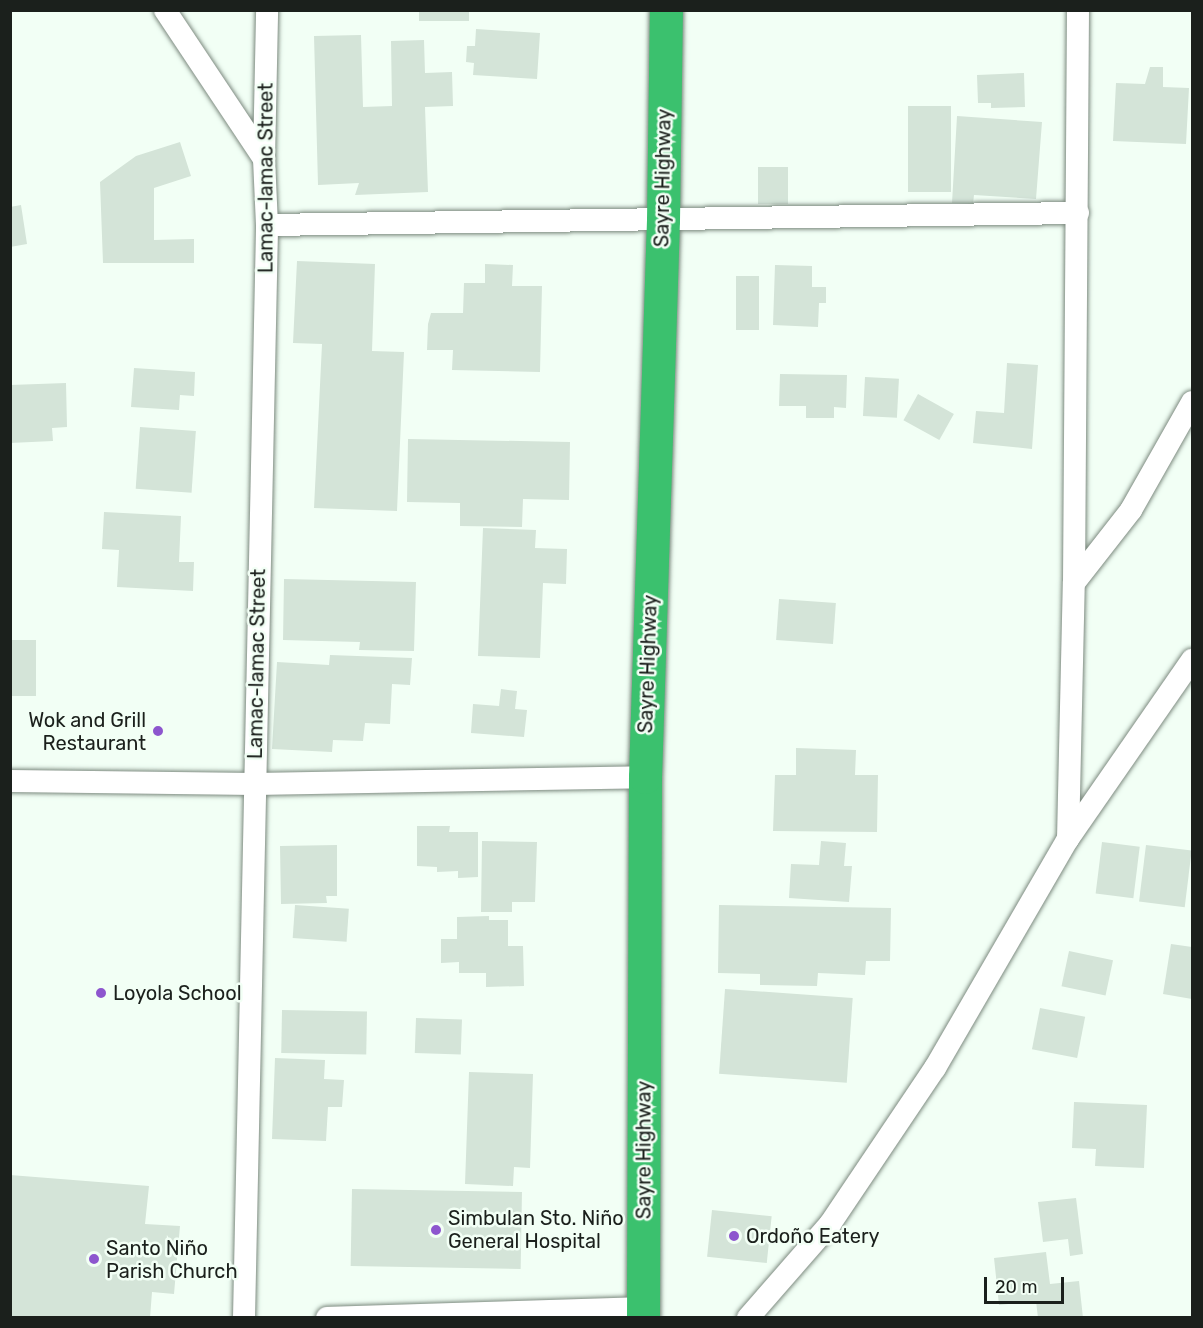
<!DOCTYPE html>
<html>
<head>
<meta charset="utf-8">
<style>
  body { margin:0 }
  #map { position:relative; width:1203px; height:1328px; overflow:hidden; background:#f2fff5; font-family:Rubik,sans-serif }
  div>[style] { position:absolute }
  .building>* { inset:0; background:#d4e4d8; transform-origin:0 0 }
  .roads { filter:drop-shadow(0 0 2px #7d8b80) drop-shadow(0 0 2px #7d8b80) }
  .street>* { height:22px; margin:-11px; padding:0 11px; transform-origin:11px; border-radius:11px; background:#fff }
  .highway>* { height:33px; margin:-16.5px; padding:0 16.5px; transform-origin:16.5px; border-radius:16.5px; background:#3bc16e }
  .dots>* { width:16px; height:16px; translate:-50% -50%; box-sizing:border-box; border:3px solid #f2fff5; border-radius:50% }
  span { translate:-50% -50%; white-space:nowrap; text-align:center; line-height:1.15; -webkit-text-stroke:5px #f2fff5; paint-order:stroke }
  .street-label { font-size:20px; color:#1b201c }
  .poi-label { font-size:20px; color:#1b201c }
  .right { translate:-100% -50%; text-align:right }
  .left { translate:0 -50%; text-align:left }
  .frame { position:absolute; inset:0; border:12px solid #1b201c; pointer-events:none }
  .scale { position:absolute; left:984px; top:1277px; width:80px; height:27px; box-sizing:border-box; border:3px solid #1b201c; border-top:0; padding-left:8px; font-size:18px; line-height:21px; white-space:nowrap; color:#1b201c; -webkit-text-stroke:4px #f2fff5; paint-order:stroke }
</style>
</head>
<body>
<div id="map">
  <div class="building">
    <div style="left:419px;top:10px;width:50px;height:11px"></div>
    <div style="clip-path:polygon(476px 29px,540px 33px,537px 79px,473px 75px,474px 63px,466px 62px,467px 46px,475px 46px)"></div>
    <div style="clip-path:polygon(361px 35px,363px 107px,392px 106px,391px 41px,424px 40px,425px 73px,452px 72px,453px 106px,425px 107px,428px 192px,355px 195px,359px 183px,318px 185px,314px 36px)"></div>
    <div style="clip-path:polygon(1150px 67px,1163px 67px,1163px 87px,1189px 88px,1186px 144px,1113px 141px,1116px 83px,1145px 84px)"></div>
    <div style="clip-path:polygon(1024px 73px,1025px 107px,991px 108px,991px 103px,978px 103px,977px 75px)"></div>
    <div style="left:908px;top:106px;width:43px;height:86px"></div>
    <div style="clip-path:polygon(957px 116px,1042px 122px,1036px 199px,974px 195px,973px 204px,952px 203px)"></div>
    <div style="clip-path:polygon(180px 142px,191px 176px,154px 188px,154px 240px,194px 239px,194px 263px,103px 263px,100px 182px,136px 156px)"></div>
    <div style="left:758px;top:167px;width:30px;height:37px"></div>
    <div style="clip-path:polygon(21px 205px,27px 244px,10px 247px,10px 207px)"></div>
    <div style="clip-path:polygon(297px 261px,375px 264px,372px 351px,404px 352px,397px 511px,314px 508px,322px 344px,293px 343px)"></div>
    <div style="clip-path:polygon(485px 264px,513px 265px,512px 286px,542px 286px,540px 372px,452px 370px,453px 350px,427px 350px,428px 324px,431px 313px,463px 313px,464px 283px,485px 283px)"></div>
    <div style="clip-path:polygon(775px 265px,812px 266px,812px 287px,826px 287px,826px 303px,819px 303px,818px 327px,773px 325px)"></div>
    <div style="left:736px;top:276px;width:23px;height:54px"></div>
    <div style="clip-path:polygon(1007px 363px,1038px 365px,1032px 449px,973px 443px,976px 411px,1004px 413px)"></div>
    <div style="clip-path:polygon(134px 368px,195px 372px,194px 396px,180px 395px,179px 410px,131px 407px)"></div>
    <div style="clip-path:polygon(780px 374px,847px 375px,846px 408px,834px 407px,834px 418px,806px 418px,806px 406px,779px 406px)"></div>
    <div style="left:865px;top:377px;width:34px;height:39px;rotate:3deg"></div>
    <div style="clip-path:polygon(66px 383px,67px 427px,52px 428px,53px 441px,10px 443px,10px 385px)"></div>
    <div style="left:918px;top:394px;width:41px;height:30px;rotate:29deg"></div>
    <div style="left:140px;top:427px;width:56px;height:62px;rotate:4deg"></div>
    <div style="clip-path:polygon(408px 439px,570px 442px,569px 500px,523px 499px,522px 527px,460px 526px,460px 503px,407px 502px)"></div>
    <div style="clip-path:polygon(104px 512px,181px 516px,179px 562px,194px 562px,193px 591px,117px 587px,119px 550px,102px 549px)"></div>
    <div style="clip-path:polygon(483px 528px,536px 530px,535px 548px,567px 549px,566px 584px,543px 583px,540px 658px,478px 656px)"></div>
    <div style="clip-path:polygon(284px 579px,416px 582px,414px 651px,359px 650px,360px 642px,283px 640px)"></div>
    <div style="left:779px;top:599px;width:57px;height:41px;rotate:4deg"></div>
    <div style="left:10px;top:640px;width:26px;height:56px"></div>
    <div style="clip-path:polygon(330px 655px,412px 658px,410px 685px,392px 684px,390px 724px,365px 723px,363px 741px,333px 740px,332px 752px,272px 749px,277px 662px,329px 665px)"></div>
    <div style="clip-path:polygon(501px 689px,517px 691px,515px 709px,527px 710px,524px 737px,471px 733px,473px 704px,499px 706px)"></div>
    <div style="clip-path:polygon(796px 748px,856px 750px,855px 775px,878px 775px,877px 832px,773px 831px,775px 775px,796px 775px)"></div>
    <div style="clip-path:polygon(417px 826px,450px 826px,449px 832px,478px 832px,478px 877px,458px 878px,458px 871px,437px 872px,437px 867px,417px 866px)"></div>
    <div style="clip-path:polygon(482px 841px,537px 842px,535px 902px,512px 902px,512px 912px,481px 912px)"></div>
    <div style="clip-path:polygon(821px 841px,846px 843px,844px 866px,852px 866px,849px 902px,789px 898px,791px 864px,819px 865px)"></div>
    <div style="left:1102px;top:842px;width:38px;height:52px;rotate:7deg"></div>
    <div style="clip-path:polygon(337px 845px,337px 896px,326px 896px,327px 903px,281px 904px,280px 846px)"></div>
    <div style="left:1146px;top:845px;width:46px;height:57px;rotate:7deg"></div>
    <div style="left:295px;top:905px;width:54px;height:33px;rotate:4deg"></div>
    <div style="clip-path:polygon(719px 905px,891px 908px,890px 961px,866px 961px,865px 975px,818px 973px,817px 986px,760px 985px,760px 974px,718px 973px)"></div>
    <div style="clip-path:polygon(489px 916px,489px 920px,508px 920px,508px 946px,523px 946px,524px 986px,486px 987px,486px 973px,459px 973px,459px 962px,441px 963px,441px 939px,457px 939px,457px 917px)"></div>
    <div style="clip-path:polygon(1171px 944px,1192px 947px,1192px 999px,1163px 994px)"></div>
    <div style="left:1069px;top:951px;width:45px;height:36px;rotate:12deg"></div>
    <div style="left:725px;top:989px;width:128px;height:85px;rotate:4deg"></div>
    <div style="left:1040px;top:1008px;width:46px;height:42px;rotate:11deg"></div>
    <div style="left:282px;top:1010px;width:85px;height:43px;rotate:1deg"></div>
    <div style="left:416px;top:1018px;width:46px;height:35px;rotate:2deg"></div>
    <div style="clip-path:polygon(275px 1058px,325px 1060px,324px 1079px,344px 1080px,342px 1107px,328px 1107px,326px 1141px,272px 1139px)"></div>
    <div style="clip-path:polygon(469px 1072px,533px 1074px,530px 1168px,514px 1167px,513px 1186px,465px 1184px)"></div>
    <div style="clip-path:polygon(1074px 1102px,1147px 1105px,1144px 1168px,1095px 1166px,1096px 1149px,1072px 1148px)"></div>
    <div style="clip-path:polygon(10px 1175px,149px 1186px,145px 1224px,180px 1226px,174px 1294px,152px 1292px,150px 1318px,10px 1318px)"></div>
    <div style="left:352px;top:1189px;width:170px;height:77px;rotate:1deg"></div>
    <div style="clip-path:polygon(1076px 1198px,1083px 1254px,1070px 1256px,1068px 1239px,1043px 1242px,1038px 1202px)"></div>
    <div style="left:712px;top:1210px;width:60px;height:47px;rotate:6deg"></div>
    <div style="clip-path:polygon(1046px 1252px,1050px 1284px,1079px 1281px,1083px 1318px,1038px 1318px,1036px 1301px,999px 1305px,994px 1258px)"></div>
  </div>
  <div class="roads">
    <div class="street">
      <div style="left:165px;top:10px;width:179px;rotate:56.4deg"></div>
      <div style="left:267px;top:225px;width:811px;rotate:-0.85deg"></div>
      <div style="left:1074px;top:583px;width:93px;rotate:-52deg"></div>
      <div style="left:1131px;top:510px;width:124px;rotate:-60.5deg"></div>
      <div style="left:10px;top:781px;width:245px;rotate:0.7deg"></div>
      <div style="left:255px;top:784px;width:390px;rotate:-1deg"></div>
      <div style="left:1068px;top:839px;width:256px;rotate:-88.7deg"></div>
      <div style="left:1074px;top:583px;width:573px;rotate:-89.6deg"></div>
      <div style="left:244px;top:1318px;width:1093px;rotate:-88.79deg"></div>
      <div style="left:267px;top:225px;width:66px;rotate:-92.6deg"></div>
      <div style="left:264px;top:159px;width:149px;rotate:-88.8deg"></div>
      <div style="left:327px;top:1318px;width:316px;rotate:-1.8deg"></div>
      <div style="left:748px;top:1318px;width:125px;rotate:-48.9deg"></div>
      <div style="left:830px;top:1224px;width:188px;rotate:-56.1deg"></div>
      <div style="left:935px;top:1068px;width:265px;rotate:-59.9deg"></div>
      <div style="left:1068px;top:839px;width:218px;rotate:-55.3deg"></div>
    </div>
    <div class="highway">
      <div style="left:643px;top:1318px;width:541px;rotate:-89.79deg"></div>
      <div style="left:645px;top:777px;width:557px;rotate:-88.15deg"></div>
      <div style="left:663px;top:220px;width:210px;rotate:-89.2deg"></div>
    </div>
  </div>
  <div class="dots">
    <div style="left:158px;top:731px;background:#8d56ce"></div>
    <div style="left:101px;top:993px;background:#8d56ce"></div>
    <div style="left:436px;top:1230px;background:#8d56ce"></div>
    <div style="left:734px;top:1236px;background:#8d56ce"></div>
    <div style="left:94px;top:1259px;background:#8d56ce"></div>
  </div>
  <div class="street-label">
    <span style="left:266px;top:178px;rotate:-90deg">Lamac-lamac Street</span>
    <span style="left:663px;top:178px;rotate:-89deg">Sayre Highway</span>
    <span style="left:257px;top:664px;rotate:-89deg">Lamac-lamac Street</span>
    <span style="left:648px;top:664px;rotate:-88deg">Sayre Highway</span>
    <span style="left:644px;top:1150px;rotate:-90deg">Sayre Highway</span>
  </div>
  <div class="poi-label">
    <span class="right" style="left:146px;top:732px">Wok and Grill<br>Restaurant</span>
    <span class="left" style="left:113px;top:993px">Loyola School</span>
    <span class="left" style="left:448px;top:1230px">Simbulan Sto. Niño<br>General Hospital</span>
    <span class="left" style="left:746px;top:1236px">Ordoño Eatery</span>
    <span class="left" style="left:106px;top:1260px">Santo Niño<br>Parish Church</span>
  </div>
  <div class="frame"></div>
  <div class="scale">20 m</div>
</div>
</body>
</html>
